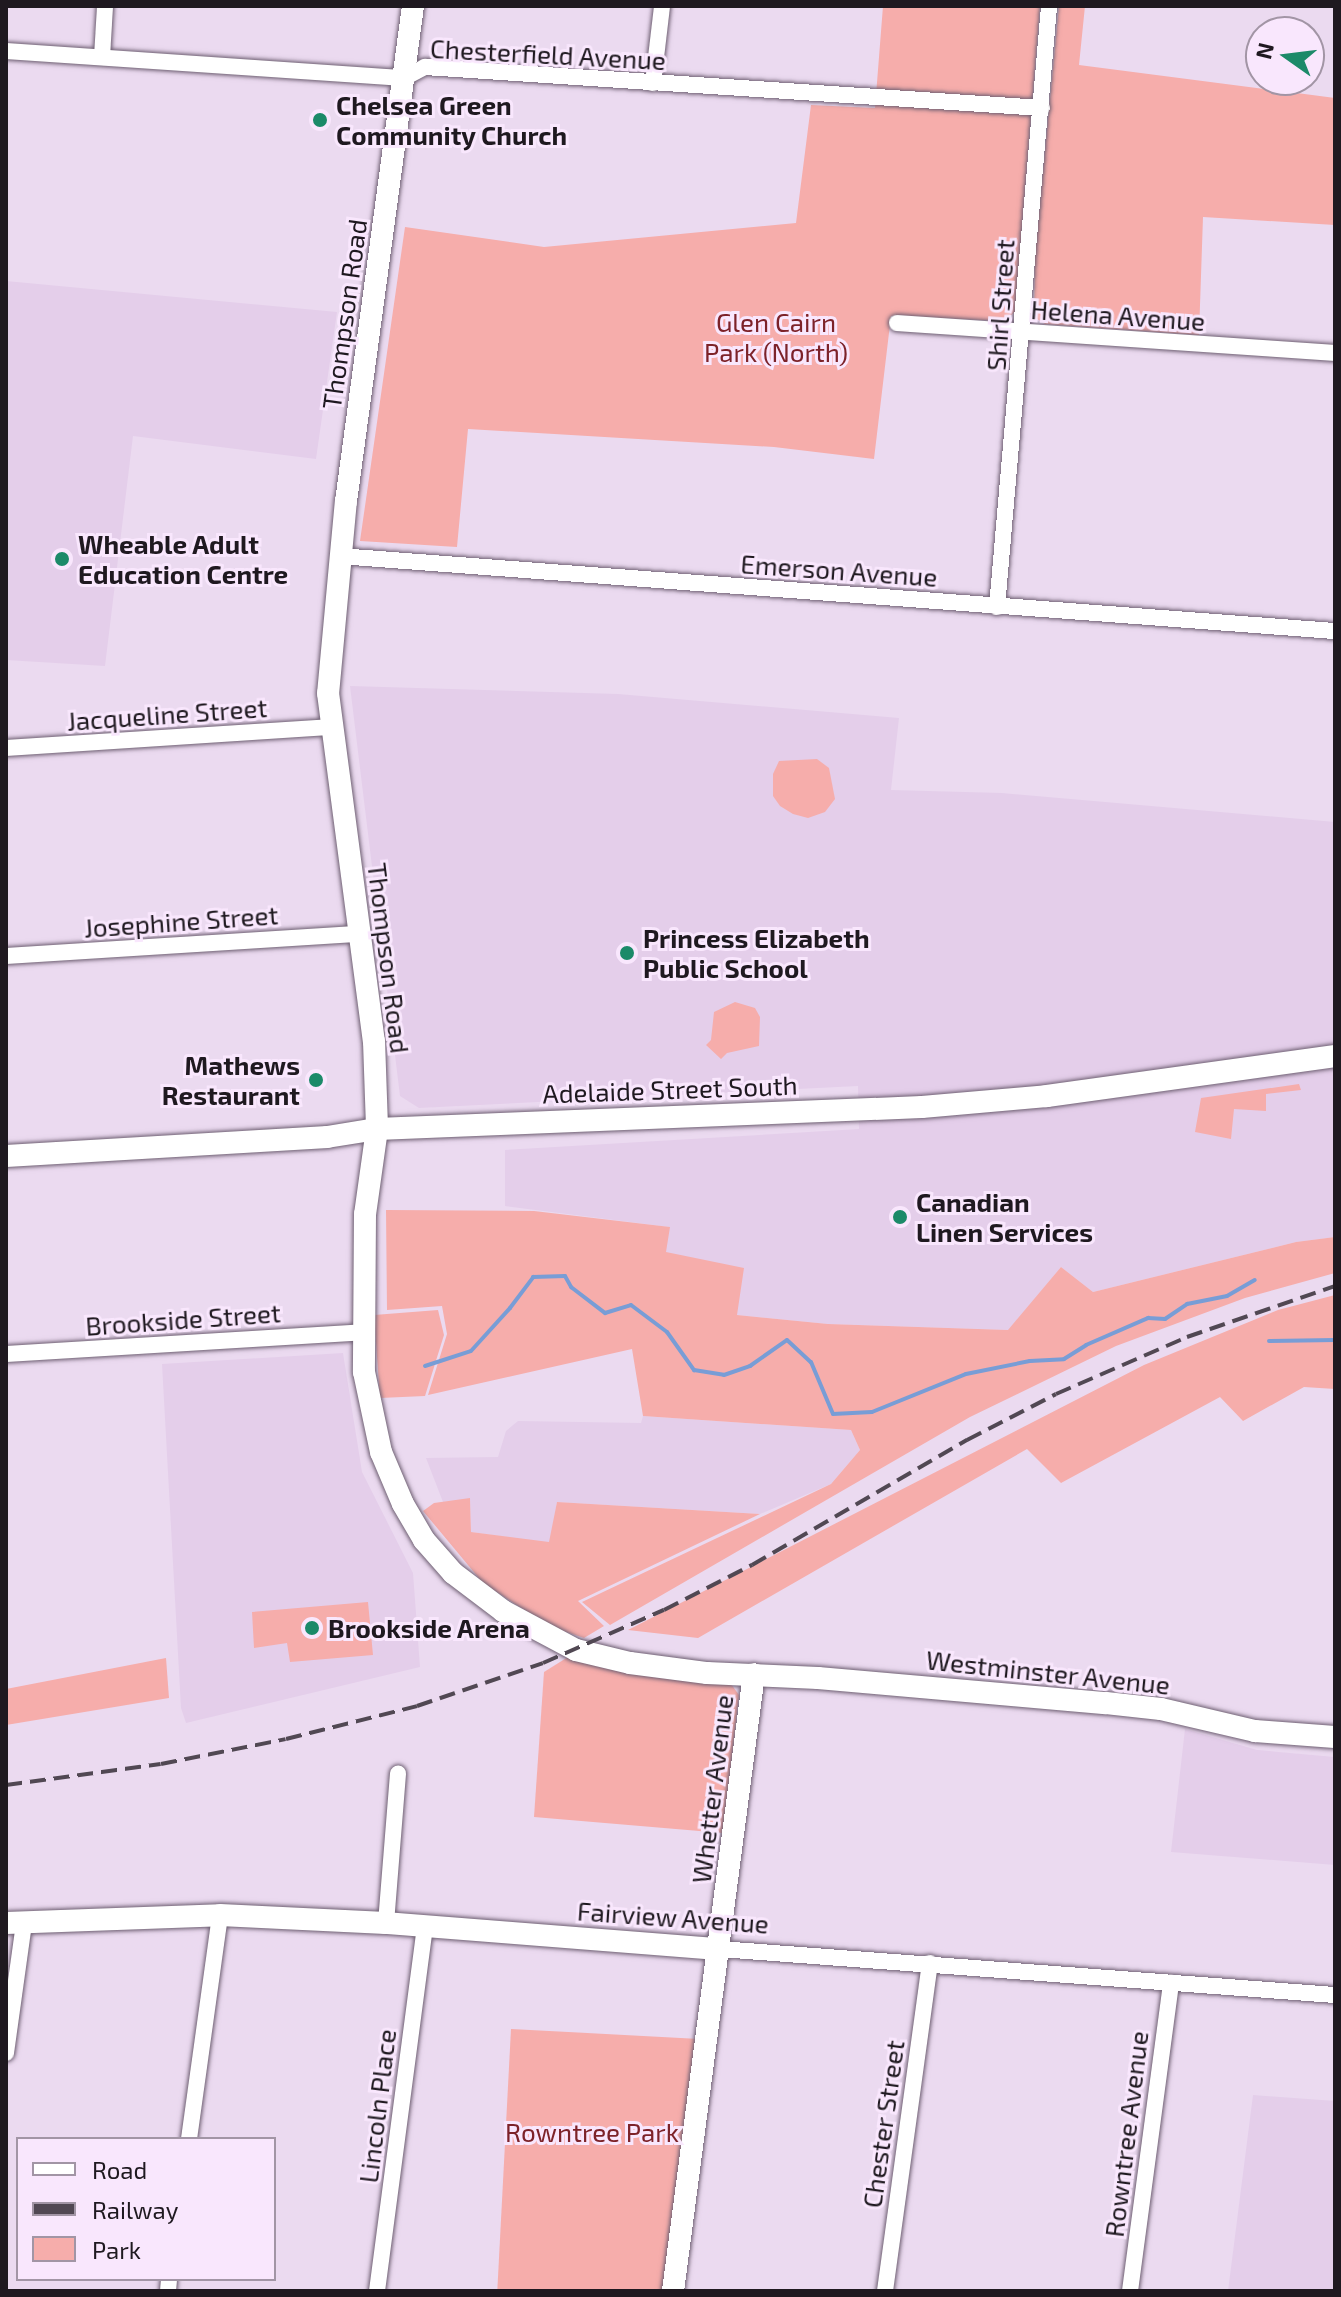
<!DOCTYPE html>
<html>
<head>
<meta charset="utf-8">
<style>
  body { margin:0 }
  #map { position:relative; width:1341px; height:2297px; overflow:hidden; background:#ebdaf0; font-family:"Exo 2",sans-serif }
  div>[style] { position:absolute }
  .built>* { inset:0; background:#e4ceea }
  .green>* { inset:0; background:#f6adab; transform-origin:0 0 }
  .stream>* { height:4px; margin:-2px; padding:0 2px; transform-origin:2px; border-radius:2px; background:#789dd6 }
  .roads { filter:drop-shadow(0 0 2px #6e5f72) drop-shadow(0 0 2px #6e5f72) }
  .street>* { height:16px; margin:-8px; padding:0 8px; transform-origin:8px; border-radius:8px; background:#fff }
  .secondary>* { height:22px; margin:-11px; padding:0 11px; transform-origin:11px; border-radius:11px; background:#fff }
  .rail>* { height:4px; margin-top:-2px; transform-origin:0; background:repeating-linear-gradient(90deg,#514853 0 16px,transparent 0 24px) }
  .dots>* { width:22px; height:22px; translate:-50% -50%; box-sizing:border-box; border:4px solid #f9e7fd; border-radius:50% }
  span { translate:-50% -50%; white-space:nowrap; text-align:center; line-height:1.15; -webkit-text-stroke:6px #f9e7fd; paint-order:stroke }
  .street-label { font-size:26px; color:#1f1920 }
  .poi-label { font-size:26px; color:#1f1920; font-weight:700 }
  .left { translate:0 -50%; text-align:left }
  .right { translate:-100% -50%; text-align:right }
  .park-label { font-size:26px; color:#7d2229 }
  .frame { position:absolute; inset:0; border:8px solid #1f1920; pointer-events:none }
  .legend { position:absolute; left:16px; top:2137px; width:260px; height:144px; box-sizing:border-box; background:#f9e7fd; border:2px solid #a295a5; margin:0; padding:10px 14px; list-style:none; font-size:24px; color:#1f1920 }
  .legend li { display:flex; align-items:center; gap:16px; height:40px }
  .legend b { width:40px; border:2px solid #a295a5 }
  .north { position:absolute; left:1245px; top:16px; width:80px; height:80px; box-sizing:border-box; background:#f9e7fd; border:2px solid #a295a5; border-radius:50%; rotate:284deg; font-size:22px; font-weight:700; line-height:32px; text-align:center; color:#1f1920 }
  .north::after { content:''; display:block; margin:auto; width:28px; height:36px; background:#1c8a69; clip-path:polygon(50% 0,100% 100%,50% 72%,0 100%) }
</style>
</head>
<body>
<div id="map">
  <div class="built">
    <div style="clip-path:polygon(6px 281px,337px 312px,316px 459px,133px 436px,105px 666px,6px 660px)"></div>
    <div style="clip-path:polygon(350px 686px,618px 694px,899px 718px,891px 790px,1002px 793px,1335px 822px,1335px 1237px,1296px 1242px,1093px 1292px,1061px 1267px,1009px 1330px,828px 1324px,737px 1315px,665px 1252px,669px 1227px,505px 1206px,505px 1150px,859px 1129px,858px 1086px,419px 1108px,400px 1096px)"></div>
    <div style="clip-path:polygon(343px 1353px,362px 1472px,413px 1573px,420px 1667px,186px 1723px,181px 1708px,162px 1364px)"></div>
    <div style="clip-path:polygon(643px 1416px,851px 1430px,860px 1450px,831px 1484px,760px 1514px,557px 1502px,550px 1543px,471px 1532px,470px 1499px,443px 1502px,426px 1458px,498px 1457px,506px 1431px,518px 1421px,641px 1423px)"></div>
    <div style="clip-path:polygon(1185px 1729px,1257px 1750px,1335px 1757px,1335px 1865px,1171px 1852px)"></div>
    <div style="clip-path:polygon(1253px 2095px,1335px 2101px,1335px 2291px,1228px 2291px)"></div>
  </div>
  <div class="green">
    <div style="clip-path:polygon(883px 6px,1040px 6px,1015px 312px,1004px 321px,891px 316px,874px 459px,774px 447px,468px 429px,457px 547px,360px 541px,405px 227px,544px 247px,796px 223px,811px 105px,875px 108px)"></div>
    <div style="clip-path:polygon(1059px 6px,1085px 6px,1079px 65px,1335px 98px,1335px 225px,1203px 217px,1199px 335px,1045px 324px,1034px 317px,1035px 255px)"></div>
    <div style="clip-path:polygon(817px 759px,829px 768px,835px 799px,825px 812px,808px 818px,793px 814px,780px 806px,773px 796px,773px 774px,779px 761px)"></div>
    <div style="clip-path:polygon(735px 1002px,755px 1008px,760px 1017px,759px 1046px,727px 1053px,721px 1059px,706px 1045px,711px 1040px,714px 1012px)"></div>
    <div style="clip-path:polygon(1299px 1084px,1301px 1090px,1266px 1094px,1266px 1111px,1234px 1109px,1231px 1139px,1195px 1132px,1201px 1098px)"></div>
    <div style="clip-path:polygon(386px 1210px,534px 1211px,670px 1227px,666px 1252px,744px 1268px,737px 1315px,828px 1324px,1008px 1330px,1061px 1267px,1093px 1292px,1296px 1242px,1335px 1237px,1335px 1273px,1245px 1298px,1116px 1346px,970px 1417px,610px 1625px,582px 1602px,831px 1484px,860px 1450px,851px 1430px,643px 1416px,632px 1349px,428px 1395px,447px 1334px,442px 1306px,387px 1310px)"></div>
    <div style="clip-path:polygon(1335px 1295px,1335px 1389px,1304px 1387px,1243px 1421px,1220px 1397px,1061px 1483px,1027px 1449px,698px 1638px,628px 1630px,1144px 1365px,1278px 1310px)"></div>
    <div style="clip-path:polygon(438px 1310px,444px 1335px,425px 1396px,380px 1398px,374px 1315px)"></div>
    <div style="clip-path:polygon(470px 1498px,471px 1532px,549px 1542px,557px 1502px,760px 1514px,578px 1601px,604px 1626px,584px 1638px,549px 1626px,483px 1583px,423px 1511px,434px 1503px)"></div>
    <div style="clip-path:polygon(368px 1602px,373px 1655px,290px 1662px,287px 1643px,254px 1648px,252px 1612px)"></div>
    <div style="clip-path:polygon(568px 1657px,731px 1684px,739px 1695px,723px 1833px,534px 1817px,544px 1672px)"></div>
    <div style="clip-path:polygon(166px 1658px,169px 1698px,6px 1725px,6px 1689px)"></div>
    <div style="left:511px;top:2029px;width:184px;height:264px;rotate:3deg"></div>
  </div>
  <div class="stream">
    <div style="left:1269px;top:1341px;width:66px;rotate:-0.9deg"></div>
    <div style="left:425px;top:1366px;width:48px;rotate:-18.1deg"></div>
    <div style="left:471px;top:1351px;width:58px;rotate:-47.8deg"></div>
    <div style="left:510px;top:1308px;width:39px;rotate:-53deg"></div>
    <div style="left:533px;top:1277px;width:32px;rotate:-2deg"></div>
    <div style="left:565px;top:1276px;width:13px;rotate:61deg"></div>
    <div style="left:571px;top:1287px;width:43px;rotate:37.4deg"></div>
    <div style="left:605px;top:1313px;width:27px;rotate:-17deg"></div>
    <div style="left:631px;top:1305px;width:45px;rotate:36.9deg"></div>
    <div style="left:667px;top:1332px;width:47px;rotate:54.6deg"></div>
    <div style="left:694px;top:1370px;width:30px;rotate:9deg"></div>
    <div style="left:724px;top:1375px;width:28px;rotate:-19deg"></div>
    <div style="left:750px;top:1366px;width:45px;rotate:-35.1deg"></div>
    <div style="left:787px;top:1340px;width:33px;rotate:43deg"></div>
    <div style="left:811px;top:1362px;width:56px;rotate:67.1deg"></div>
    <div style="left:833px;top:1414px;width:39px;rotate:-3deg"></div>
    <div style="left:872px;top:1412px;width:101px;rotate:-22deg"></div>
    <div style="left:966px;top:1374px;width:65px;rotate:-11.5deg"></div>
    <div style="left:1030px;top:1361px;width:34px;rotate:-3deg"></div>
    <div style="left:1064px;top:1359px;width:26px;rotate:-32deg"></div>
    <div style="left:1086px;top:1345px;width:68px;rotate:-23.5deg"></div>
    <div style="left:1148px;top:1318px;width:17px;rotate:3deg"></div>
    <div style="left:1165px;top:1319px;width:27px;rotate:-34deg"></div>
    <div style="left:1187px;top:1304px;width:41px;rotate:-11.3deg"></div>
    <div style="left:1227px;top:1296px;width:32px;rotate:-30deg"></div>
  </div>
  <div class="roads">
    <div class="street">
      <div style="left:6px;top:51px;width:399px;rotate:3.9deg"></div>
      <div style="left:404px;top:78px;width:24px;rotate:-28deg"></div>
      <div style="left:425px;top:67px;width:618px;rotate:3.8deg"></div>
      <div style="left:102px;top:57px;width:51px;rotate:-86.6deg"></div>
      <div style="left:653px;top:83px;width:78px;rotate:-83.3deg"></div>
      <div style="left:897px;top:323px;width:439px;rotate:3.9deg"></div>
      <div style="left:339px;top:556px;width:999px;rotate:4.31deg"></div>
      <div style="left:997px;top:607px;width:603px;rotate:-85.05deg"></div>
      <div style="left:6px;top:748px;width:327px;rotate:-3.7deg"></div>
      <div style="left:6px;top:956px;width:354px;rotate:-3.6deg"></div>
      <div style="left:6px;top:1354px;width:358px;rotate:-3.5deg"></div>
      <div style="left:386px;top:1923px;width:150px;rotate:-85.4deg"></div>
      <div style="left:720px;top:1949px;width:617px;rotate:4.28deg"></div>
      <div style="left:6px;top:2053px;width:130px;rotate:-82.1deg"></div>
      <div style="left:189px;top:2139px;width:226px;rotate:-82.1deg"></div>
      <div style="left:168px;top:2291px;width:12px;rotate:-85deg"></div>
      <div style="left:377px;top:2291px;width:367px;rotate:-82.5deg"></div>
      <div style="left:885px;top:2291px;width:331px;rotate:-82.2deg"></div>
      <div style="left:1130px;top:2291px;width:311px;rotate:-82.4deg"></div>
    </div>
    <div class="secondary">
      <div style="left:413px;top:6px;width:499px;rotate:97.7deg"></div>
      <div style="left:346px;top:500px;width:194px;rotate:95.3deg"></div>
      <div style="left:328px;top:693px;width:351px;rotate:82.5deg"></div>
      <div style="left:374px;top:1041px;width:88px;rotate:88deg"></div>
      <div style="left:377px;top:1129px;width:86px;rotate:98deg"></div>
      <div style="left:365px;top:1214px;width:158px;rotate:90.4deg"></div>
      <div style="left:364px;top:1372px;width:82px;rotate:78deg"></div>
      <div style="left:381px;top:1452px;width:56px;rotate:67.1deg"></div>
      <div style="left:403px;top:1504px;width:42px;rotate:59.7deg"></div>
      <div style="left:424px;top:1540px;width:44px;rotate:48.7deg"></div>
      <div style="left:453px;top:1573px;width:63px;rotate:37.2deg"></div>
      <div style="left:503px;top:1611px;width:83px;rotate:28.1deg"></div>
      <div style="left:576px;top:1650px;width:56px;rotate:13.5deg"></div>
      <div style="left:630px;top:1663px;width:78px;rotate:7.4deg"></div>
      <div style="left:707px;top:1673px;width:111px;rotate:2.6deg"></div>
      <div style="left:818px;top:1678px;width:289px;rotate:5deg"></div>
      <div style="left:1106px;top:1703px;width:55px;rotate:6.2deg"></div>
      <div style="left:1161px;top:1709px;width:97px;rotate:13.2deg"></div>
      <div style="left:1255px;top:1731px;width:80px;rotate:4.3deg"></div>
      <div style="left:6px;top:1156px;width:322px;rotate:-3.4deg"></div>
      <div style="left:327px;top:1137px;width:51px;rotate:-9.1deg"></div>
      <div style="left:377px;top:1129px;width:545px;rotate:-2.31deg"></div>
      <div style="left:922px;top:1107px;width:125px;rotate:-5deg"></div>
      <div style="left:1047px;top:1096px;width:291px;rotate:-7.9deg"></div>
      <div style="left:6px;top:1923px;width:214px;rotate:-2.1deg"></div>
      <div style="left:220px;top:1915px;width:166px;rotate:2.8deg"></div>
      <div style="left:386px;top:1923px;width:335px;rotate:4.5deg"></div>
      <div style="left:673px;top:2291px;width:622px;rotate:-82.52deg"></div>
    </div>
  </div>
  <div class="rail">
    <div style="left:6px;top:1785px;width:156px;rotate:-7.7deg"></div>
    <div style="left:161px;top:1764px;width:127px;rotate:-11.3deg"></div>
    <div style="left:286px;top:1739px;width:135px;rotate:-14.1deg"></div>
    <div style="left:417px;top:1706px;width:133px;rotate:-18.8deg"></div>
    <div style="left:543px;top:1663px;width:132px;rotate:-23.7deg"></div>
    <div style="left:664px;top:1610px;width:99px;rotate:-27.1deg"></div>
    <div style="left:752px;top:1565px;width:249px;rotate:-30.2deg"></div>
    <div style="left:967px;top:1440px;width:100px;rotate:-27.3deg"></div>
    <div style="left:1056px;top:1394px;width:143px;rotate:-23.5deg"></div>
    <div style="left:1187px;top:1337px;width:157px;rotate:-19deg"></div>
  </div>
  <div class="dots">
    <div style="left:320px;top:120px;background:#1c8a69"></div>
    <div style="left:62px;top:559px;background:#1c8a69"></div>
    <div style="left:627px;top:953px;background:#1c8a69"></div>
    <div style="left:316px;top:1080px;background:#1c8a69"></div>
    <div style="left:900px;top:1217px;background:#1c8a69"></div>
    <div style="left:312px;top:1628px;background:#1c8a69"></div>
  </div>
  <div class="street-label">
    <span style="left:548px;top:54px;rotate:3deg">Chesterfield Avenue</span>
    <span style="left:1000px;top:305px;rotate:-86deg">Shirl Street</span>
    <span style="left:344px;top:314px;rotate:-82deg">Thompson Road</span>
    <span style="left:1118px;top:315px;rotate:4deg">Helena Avenue</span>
    <span style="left:839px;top:570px;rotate:4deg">Emerson Avenue</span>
    <span style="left:167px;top:714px;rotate:-4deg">Jacqueline Street</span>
    <span style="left:181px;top:921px;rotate:-4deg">Josephine Street</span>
    <span style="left:389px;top:958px;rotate:83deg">Thompson Road</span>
    <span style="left:670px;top:1089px;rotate:-2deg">Adelaide Street South</span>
    <span style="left:183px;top:1319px;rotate:-4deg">Brookside Street</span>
    <span style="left:1048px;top:1672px;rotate:6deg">Westminster Avenue</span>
    <span style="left:712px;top:1789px;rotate:-83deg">Whetter Avenue</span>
    <span style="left:673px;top:1917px;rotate:4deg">Fairview Avenue</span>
    <span style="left:377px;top:2106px;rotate:-83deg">Lincoln Place</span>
    <span style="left:883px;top:2124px;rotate:-82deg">Chester Street</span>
    <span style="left:1126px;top:2134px;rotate:-83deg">Rowntree Avenue</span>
  </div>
  <div class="poi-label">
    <span class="left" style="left:336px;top:120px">Chelsea Green<br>Community Church</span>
    <span class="left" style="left:78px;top:559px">Wheable Adult<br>Education Centre</span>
    <span class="left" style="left:643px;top:953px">Princess Elizabeth<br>Public School</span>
    <span class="right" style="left:300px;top:1080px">Mathews<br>Restaurant</span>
    <span class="left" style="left:916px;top:1217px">Canadian<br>Linen Services</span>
    <span class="left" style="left:328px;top:1628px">Brookside Arena</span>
  </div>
  <div class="park-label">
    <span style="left:776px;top:337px">Glen Cairn<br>Park (North)</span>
    <span style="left:592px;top:2132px">Rowntree Park</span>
  </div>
  <div class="frame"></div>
  <ul class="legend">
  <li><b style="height:10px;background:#fff"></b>Road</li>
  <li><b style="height:10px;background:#514853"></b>Railway</li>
  <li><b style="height:22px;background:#f6adab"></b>Park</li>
  </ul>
  <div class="north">N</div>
</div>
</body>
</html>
